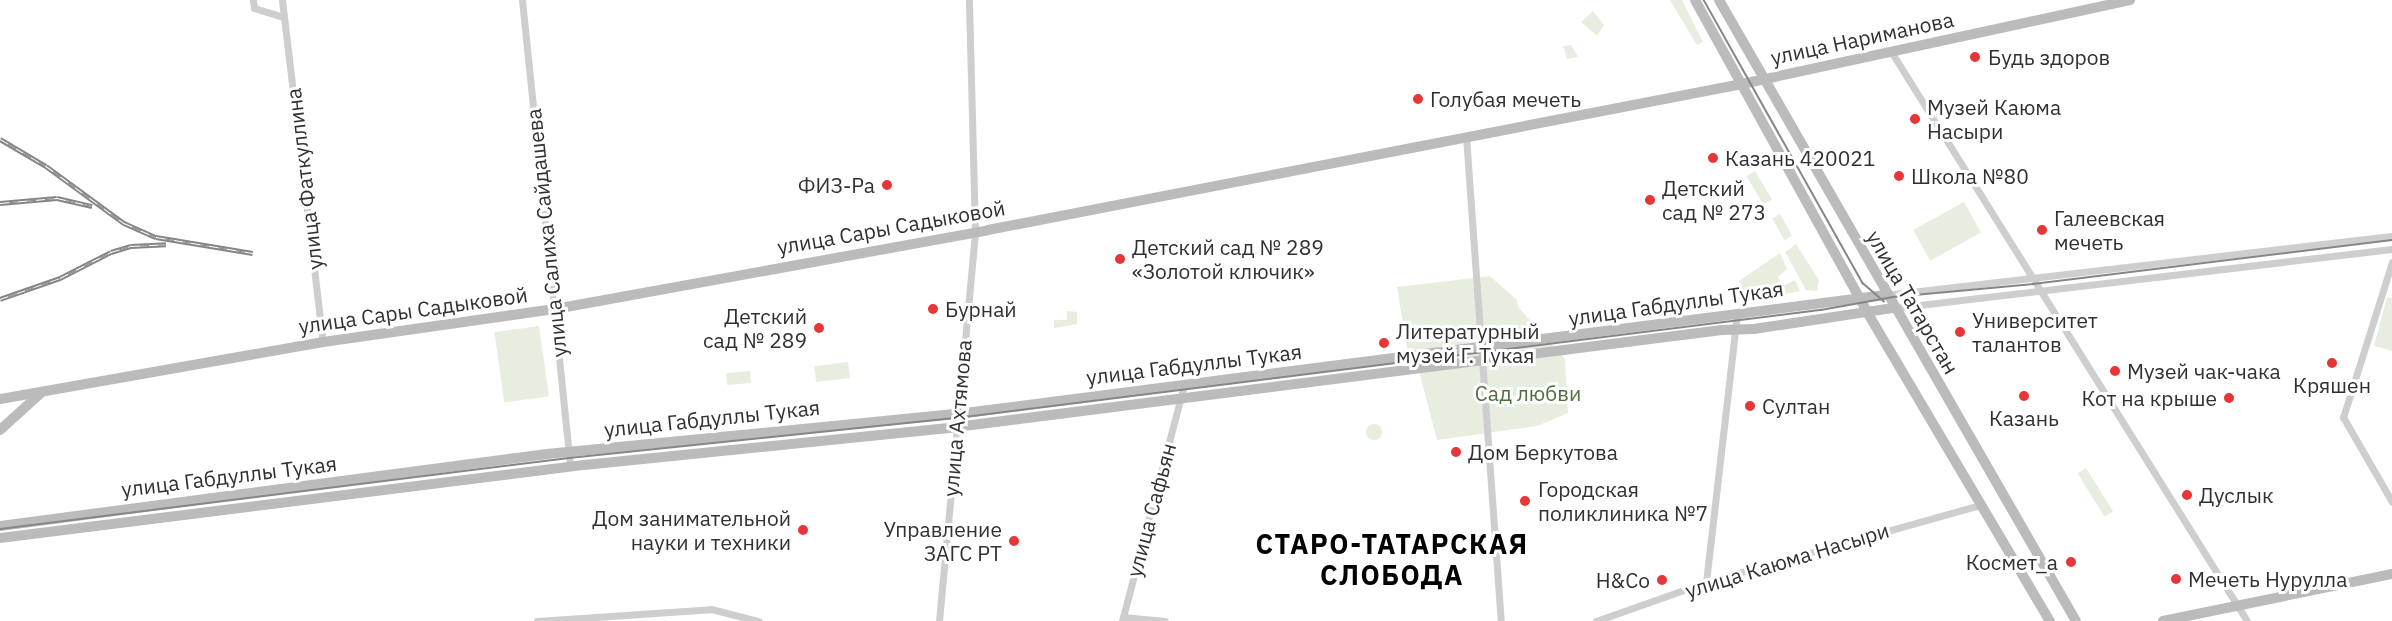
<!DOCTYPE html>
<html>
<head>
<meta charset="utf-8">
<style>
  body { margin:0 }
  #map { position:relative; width:2392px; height:621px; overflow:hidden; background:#fff; font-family:"IBM Plex Sans",sans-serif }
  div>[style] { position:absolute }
  .green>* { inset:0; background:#e7eee0; transform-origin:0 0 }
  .round { border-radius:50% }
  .street>* { height:7px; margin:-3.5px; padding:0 3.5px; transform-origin:3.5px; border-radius:3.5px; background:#cecece }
  .secondary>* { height:10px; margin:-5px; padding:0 5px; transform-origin:5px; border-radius:5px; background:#bbb }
  .tram>* { height:1.5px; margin:-0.75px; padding:0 0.75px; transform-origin:0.75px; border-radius:0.75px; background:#868686 }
  .rail>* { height:5px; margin-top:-2.5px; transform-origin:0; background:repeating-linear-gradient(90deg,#fff 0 9px,#868686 0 18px); box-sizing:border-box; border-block:2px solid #868686 }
  .dots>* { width:16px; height:16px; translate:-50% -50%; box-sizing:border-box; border:3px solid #fff; border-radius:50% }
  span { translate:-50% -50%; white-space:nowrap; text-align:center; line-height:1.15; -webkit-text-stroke:6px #fff; paint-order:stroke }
  .street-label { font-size:21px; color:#313131 }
  .poi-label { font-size:21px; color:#313131 }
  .left { translate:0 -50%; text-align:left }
  .right { translate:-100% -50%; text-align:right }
  .park-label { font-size:21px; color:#516e3e }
  .district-label { font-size:27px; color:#000; font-weight:700; letter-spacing:1.5px }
</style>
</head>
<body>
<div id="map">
  <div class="green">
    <div style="clip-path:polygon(1670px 0,1682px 0,1703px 42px,1697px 45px)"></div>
    <div style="clip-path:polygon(1593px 11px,1604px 25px,1597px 36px,1581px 22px)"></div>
    <div style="clip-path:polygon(1571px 45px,1578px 57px,1567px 59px,1563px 46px)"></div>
    <div style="left:1755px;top:171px;width:33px;height:10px;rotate:59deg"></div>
    <div style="left:1964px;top:202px;width:35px;height:58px;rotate:61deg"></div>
    <div style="left:1780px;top:214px;width:25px;height:9px;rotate:61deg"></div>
    <div style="clip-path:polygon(1796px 244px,1819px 280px,1817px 291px,1806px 290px,1785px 252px)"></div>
    <div style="clip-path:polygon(1780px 253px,1787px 269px,1778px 277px,1781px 283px,1752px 299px,1747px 298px,1739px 281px)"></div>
    <div style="clip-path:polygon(1490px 276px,1517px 300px,1518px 307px,1565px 359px,1568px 413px,1537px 426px,1437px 440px,1413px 348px,1407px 348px,1397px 287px)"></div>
    <div style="clip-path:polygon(1795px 280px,1800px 291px,1776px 296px,1775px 290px)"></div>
    <div style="clip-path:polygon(2387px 297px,2392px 298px,2392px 351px,2374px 346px)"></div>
    <div style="clip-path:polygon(1067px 311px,1077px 312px,1077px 324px,1054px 328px,1054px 320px,1067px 320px)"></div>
    <div style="left:539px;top:326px;width:71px;height:45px;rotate:82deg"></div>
    <div style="left:848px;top:362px;width:16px;height:34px;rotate:83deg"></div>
    <div style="left:750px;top:371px;width:12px;height:24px;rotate:85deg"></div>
    <div class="round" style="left:1366px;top:424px;width:16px;height:16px"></div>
    <div style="left:2086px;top:468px;width:51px;height:10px;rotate:58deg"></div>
  </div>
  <div class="street">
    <div style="left:253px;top:0;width:8px;rotate:83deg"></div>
    <div style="left:254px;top:8px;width:31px;rotate:17deg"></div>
    <div style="left:282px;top:0;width:344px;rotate:83.2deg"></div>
    <div style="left:522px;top:0;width:468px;rotate:84.1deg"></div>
    <div style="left:1892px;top:53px;width:670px;rotate:57.99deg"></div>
    <div style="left:1466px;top:136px;width:486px;rotate:85.9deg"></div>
    <div style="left:2392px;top:262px;width:163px;rotate:107.5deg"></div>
    <div style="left:2343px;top:417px;width:98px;rotate:60deg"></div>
    <div style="left:1885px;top:295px;width:510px;rotate:-6.64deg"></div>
    <div style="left:1894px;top:308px;width:501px;rotate:-6.76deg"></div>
    <div style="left:1706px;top:582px;width:268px;rotate:-83.4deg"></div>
    <div style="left:1123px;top:617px;width:42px;rotate:5.4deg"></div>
    <div style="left:537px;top:621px;width:174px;rotate:-3.9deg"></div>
    <div style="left:711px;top:609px;width:49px;rotate:14.3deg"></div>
    <div style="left:939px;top:621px;width:391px;rotate:-84.7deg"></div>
    <div style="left:975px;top:232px;width:232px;rotate:-91.5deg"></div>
    <div style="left:1122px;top:621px;width:245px;rotate:-75.3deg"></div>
    <div style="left:1596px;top:621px;width:117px;rotate:-19.5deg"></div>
    <div style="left:1706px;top:582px;width:285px;rotate:-15.7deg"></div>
  </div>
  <div class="secondary">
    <div style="left:1695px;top:0;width:356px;rotate:61.1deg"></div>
    <div style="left:1867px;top:312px;width:359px;rotate:59.4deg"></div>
    <div style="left:1719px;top:0;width:716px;rotate:60.11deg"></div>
    <div style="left:0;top:399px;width:328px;rotate:-10deg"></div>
    <div style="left:323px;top:342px;width:234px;rotate:-8.1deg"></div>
    <div style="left:555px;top:309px;width:440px;rotate:-10.3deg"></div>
    <div style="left:988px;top:230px;width:768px;rotate:-10.96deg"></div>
    <div style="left:1742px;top:84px;width:397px;rotate:-12.2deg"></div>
    <div style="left:0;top:430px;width:55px;rotate:-42.1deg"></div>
    <div style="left:0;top:526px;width:552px;rotate:-7.5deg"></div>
    <div style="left:547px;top:454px;width:412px;rotate:-5.6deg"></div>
    <div style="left:957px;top:414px;width:936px;rotate:-7.31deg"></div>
    <div style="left:0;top:538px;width:589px;rotate:-7.13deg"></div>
    <div style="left:584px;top:465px;width:374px;rotate:-5.8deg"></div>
    <div style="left:956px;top:427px;width:772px;rotate:-7.22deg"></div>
    <div style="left:1722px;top:330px;width:32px;rotate:-2deg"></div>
    <div style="left:1754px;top:329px;width:141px;rotate:-8.6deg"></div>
    <div style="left:2163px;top:621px;width:234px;rotate:-11.6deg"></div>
  </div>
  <div class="tram">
    <div style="left:1704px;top:0;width:325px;rotate:60.7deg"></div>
    <div style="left:1863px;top:283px;width:28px;rotate:41deg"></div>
    <div style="left:0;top:529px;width:573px;rotate:-7.11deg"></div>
    <div style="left:569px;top:458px;width:390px;rotate:-5.9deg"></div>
    <div style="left:957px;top:418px;width:871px;rotate:-7.13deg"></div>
    <div style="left:1821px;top:310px;width:73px;rotate:-10.2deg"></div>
    <div style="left:1893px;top:297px;width:141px;rotate:-5.3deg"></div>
    <div style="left:2033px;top:284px;width:362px;rotate:-7deg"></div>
  </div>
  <div class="rail">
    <div style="left:0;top:139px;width:53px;rotate:30.4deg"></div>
    <div style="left:46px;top:166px;width:97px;rotate:36.2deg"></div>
    <div style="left:124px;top:223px;width:35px;rotate:24deg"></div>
    <div style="left:156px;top:237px;width:98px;rotate:9.4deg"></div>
    <div style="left:0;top:203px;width:57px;rotate:-5deg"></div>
    <div style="left:57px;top:198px;width:36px;rotate:13deg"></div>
    <div style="left:0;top:299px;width:64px;rotate:-19.3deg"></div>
    <div style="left:60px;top:278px;width:57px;rotate:-27deg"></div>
    <div style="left:111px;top:252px;width:21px;rotate:-17deg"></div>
    <div style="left:131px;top:246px;width:35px;rotate:-3deg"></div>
  </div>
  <div class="dots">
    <div style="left:1975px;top:57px;background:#e63638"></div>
    <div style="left:1418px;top:99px;background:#e63638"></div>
    <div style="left:1915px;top:119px;background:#e63638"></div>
    <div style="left:1713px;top:158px;background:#e63638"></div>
    <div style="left:1899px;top:176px;background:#e63638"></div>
    <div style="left:887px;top:185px;background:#e63638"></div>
    <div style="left:1650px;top:200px;background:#e63638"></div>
    <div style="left:2042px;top:230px;background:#e63638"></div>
    <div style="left:1120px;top:259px;background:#e63638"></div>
    <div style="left:933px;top:309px;background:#e63638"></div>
    <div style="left:819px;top:328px;background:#e63638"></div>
    <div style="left:1960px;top:332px;background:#e63638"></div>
    <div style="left:1384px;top:343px;background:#e63638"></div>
    <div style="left:2332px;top:363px;background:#e63638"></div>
    <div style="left:2115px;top:371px;background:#e63638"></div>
    <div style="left:2024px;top:396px;background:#e63638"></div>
    <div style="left:2229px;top:398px;background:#e63638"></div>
    <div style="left:1750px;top:406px;background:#e63638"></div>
    <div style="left:1456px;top:452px;background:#e63638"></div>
    <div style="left:2187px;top:495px;background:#e63638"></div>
    <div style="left:1525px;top:501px;background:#e63638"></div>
    <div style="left:803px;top:530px;background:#e63638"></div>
    <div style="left:1014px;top:541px;background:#e63638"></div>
    <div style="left:2071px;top:562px;background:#e63638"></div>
    <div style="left:2176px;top:579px;background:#e63638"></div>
    <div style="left:1662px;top:580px;background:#e63638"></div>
  </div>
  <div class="street-label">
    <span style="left:1862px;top:38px;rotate:-12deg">улица Нариманова</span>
    <span style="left:304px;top:179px;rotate:-97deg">улица Фаткуллина</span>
    <span style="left:891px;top:227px;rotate:-10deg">улица Сары Садыковой</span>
    <span style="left:546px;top:233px;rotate:-96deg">улица Салиха Сайдашева</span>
    <span style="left:1913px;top:302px;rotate:60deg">улица Татарстан</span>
    <span style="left:1676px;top:303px;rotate:-8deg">улица Габдуллы Тукая</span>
    <span style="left:413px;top:310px;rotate:-8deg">улица Сары Садыковой</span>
    <span style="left:1194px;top:364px;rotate:-7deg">улица Габдуллы Тукая</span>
    <span style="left:712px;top:418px;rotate:-6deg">улица Габдуллы Тукая</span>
    <span style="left:957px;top:418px;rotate:-85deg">улица Ахтямова</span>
    <span style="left:229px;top:476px;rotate:-7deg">улица Габдуллы Тукая</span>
    <span style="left:1151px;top:510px;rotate:-75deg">улица Сафьян</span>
    <span style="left:1787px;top:560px;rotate:-17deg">улица Каюма Насыри</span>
  </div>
  <div class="poi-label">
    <span class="left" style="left:1988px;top:57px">Будь здоров</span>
    <span class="left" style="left:1430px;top:99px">Голубая мечеть</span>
    <span class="left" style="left:1927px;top:119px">Музей Каюма<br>Насыри</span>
    <span class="left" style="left:1725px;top:158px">Казань 420021</span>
    <span class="left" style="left:1911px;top:176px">Школа №80</span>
    <span class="right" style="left:875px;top:185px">ФИЗ-Ра</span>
    <span class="left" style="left:1662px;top:200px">Детский<br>сад № 273</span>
    <span class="left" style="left:2054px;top:230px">Галеевская<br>мечеть</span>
    <span class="left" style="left:1132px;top:259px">Детский сад № 289<br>«Золотой ключик»</span>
    <span class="left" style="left:945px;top:309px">Бурнай</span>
    <span class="right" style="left:807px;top:328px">Детский<br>сад № 289</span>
    <span class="left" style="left:1972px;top:332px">Университет<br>талантов</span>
    <span class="left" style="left:1396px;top:343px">Литературный<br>музей Г. Тукая</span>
    <span class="left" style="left:2127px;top:371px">Музей чак-чака</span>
    <span style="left:2332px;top:385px">Кряшен</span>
    <span class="right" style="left:2217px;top:398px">Кот на крыше</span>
    <span class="left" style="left:1762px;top:406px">Султан</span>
    <span style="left:2024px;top:418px">Казань</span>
    <span class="left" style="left:1468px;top:452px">Дом Беркутова</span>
    <span class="left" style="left:1538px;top:501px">Городская<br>поликлиника №7</span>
    <span class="left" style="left:2199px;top:495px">Дуслык</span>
    <span class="right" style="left:791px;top:530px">Дом занимательной<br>науки и техники</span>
    <span class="right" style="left:1002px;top:541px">Управление<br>ЗАГС РТ</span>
    <span class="right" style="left:2058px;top:562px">Космет_а</span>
    <span class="left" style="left:2188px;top:579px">Мечеть Нурулла</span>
    <span class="right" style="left:1650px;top:580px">H&amp;Co</span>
  </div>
  <div class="park-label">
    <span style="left:1528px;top:393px">Сад любви</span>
  </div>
  <div class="district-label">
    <span style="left:1392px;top:559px">СТАРО-ТАТАРСКАЯ<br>СЛОБОДА</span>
  </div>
</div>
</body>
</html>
